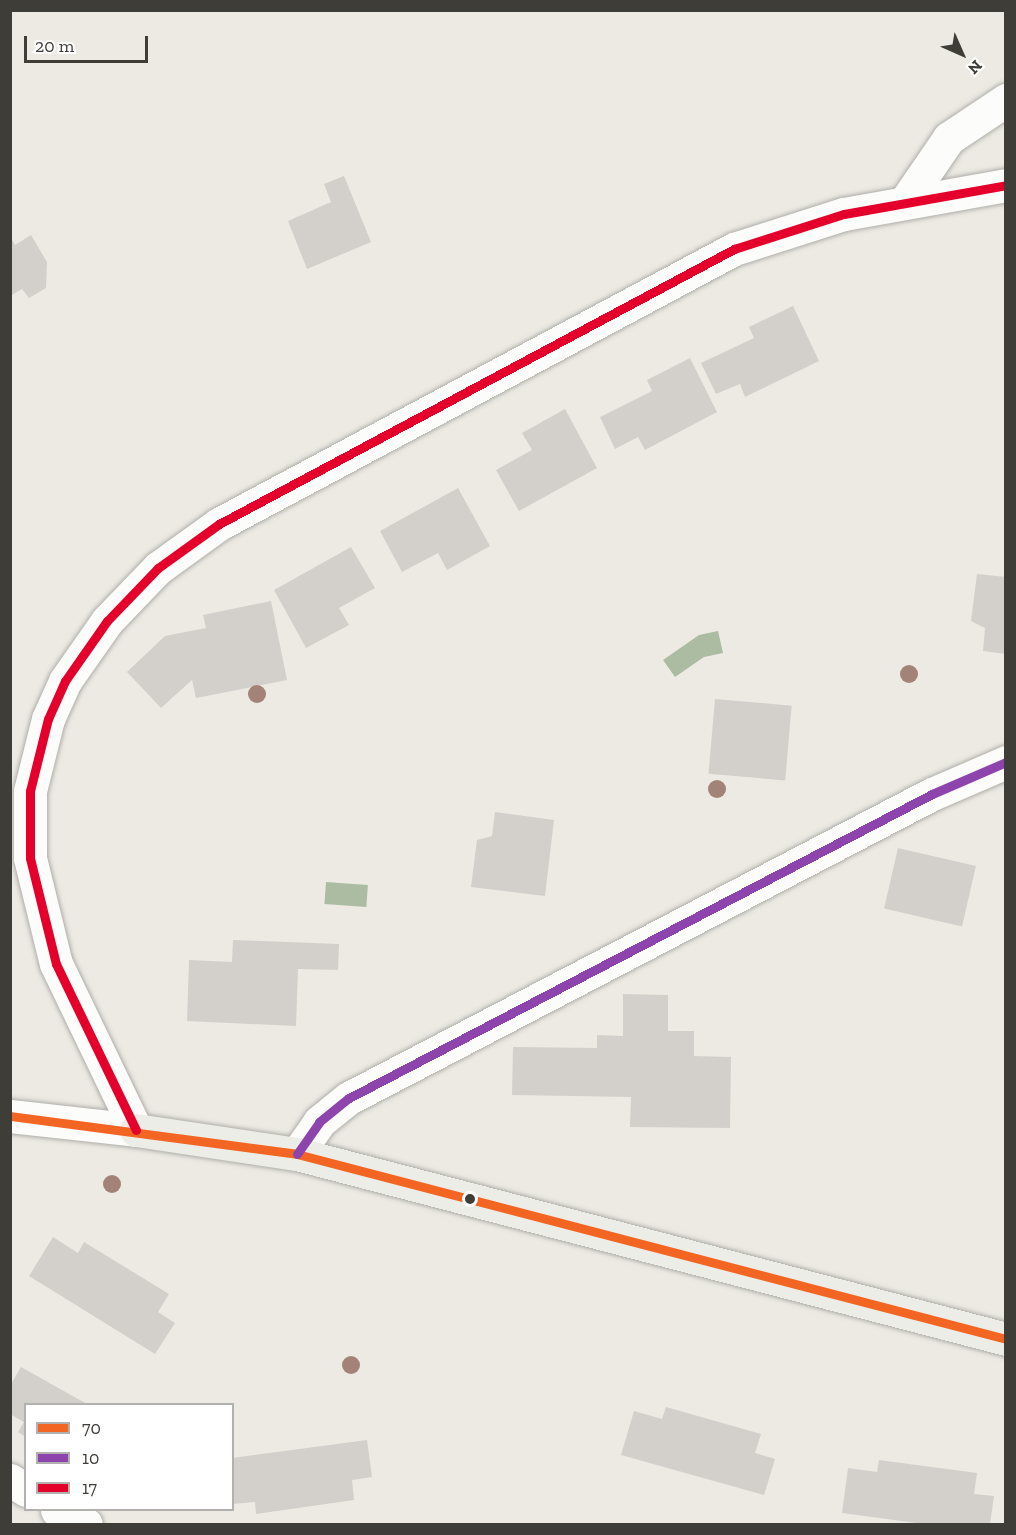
<!DOCTYPE html>
<html>
<head>
<meta charset="utf-8">
<style>
  body { margin:0 }
  #map { position:relative; width:1016px; height:1535px; overflow:hidden; background:#eceae3; font-family:"Zilla Slab",serif }
  div>[style] { position:absolute }
  .water>* { inset:0; background:#abbca2; transform-origin:0 0 }
  .building>* { inset:0; background:#d3d0cb; transform-origin:0 0 }
  .roads { filter:drop-shadow(0 0 2px #b0aea9) drop-shadow(0 0 2px #b0aea9) }
  .street>* { height:33px; margin:-16.5px; padding:0 16.5px; transform-origin:16.5px; border-radius:16.5px; background:#fcfcfb }
  .secondary>* { height:33px; margin:-16.5px; padding:0 16.5px; transform-origin:16.5px; border-radius:16.5px; background:#edede8 }
  .bus-1>* { height:9px; margin:-4.5px; padding:0 4.5px; transform-origin:4.5px; border-radius:4.5px; background:#f26522 }
  .bus-2>* { height:9px; margin:-4.5px; padding:0 4.5px; transform-origin:4.5px; border-radius:4.5px; background:#8e44ad }
  .bus-3>* { height:9px; margin:-4.5px; padding:0 4.5px; transform-origin:4.5px; border-radius:4.5px; background:#e4002b }
  .trees>* { width:18px; height:18px; margin:-9px; border-radius:50%; background:#a38377 }
  .dots>* { width:16px; height:16px; translate:-50% -50%; box-sizing:border-box; border:3px solid #fff; border-radius:50% }
  span { translate:-50% -50%; white-space:nowrap; text-align:center; line-height:1.15; -webkit-text-stroke:4.5px #fff; paint-order:stroke }
  .frame { position:absolute; inset:0; border:12px solid #3f3d38; pointer-events:none }
  .legend { position:absolute; left:24px; top:1403px; width:210px; height:108px; box-sizing:border-box; background:#fff; border:2px solid #b2b1af; margin:0; padding:8px 10px; list-style:none; font-size:18px; color:#3f3d38 }
  .legend li { display:flex; align-items:center; gap:12px; height:30px }
  .legend b { width:30px; border:2px solid #b2b1af }
  .north { position:absolute; left:932px; top:24px; width:60px; height:60px; -webkit-text-stroke:4px #fff; paint-order:stroke; rotate:135deg; font-size:16px; font-weight:700; line-height:24px; text-align:center; color:#3f3d38 }
  .north::after { content:''; display:block; margin:auto; width:21px; height:27px; background:#3f3d38; clip-path:polygon(50% 0,100% 100%,50% 72%,0 100%) }
  .scale { position:absolute; left:24px; top:36px; width:124px; height:27px; box-sizing:border-box; border:3px solid #3f3d38; border-top:0; padding-left:8px; font-size:18px; line-height:21px; white-space:nowrap; color:#3f3d38; -webkit-text-stroke:4px #fff; paint-order:stroke }
</style>
</head>
<body>
<div id="map">
  <div class="water">
    <div style="clip-path:polygon(718px 631px,723px 653px,704px 657px,675px 677px,663px 660px,699px 635px)"></div>
    <div style="left:326px;top:882px;width:42px;height:22px;rotate:4deg"></div>
  </div>
  <div class="building">
    <div style="clip-path:polygon(344px 176px,371px 242px,307px 269px,288px 221px,331px 202px,324px 184px)"></div>
    <div style="clip-path:polygon(31px 235px,47px 262px,46px 288px,29px 298px,22px 289px,10px 296px,10px 236px,15px 245px)"></div>
    <div style="clip-path:polygon(793px 306px,819px 361px,745px 397px,740px 384px,716px 394px,701px 363px,754px 338px,749px 327px)"></div>
    <div style="clip-path:polygon(690px 358px,717px 412px,645px 450px,638px 437px,615px 449px,600px 417px,652px 391px,647px 380px)"></div>
    <div style="clip-path:polygon(565px 409px,597px 468px,519px 511px,496px 470px,532px 450px,522px 433px)"></div>
    <div style="clip-path:polygon(458px 488px,490px 546px,447px 570px,438px 553px,402px 572px,380px 531px)"></div>
    <div style="clip-path:polygon(351px 547px,375px 588px,339px 608px,349px 625px,306px 648px,274px 590px)"></div>
    <div style="clip-path:polygon(977px 574px,1006px 577px,1006px 654px,983px 651px,985px 628px,971px 621px)"></div>
    <div style="clip-path:polygon(271px 601px,287px 680px,196px 698px,192px 680px,161px 708px,127px 672px,165px 636px,206px 628px,203px 615px)"></div>
    <div style="left:715px;top:699px;width:77px;height:75px;rotate:5deg"></div>
    <div style="clip-path:polygon(495px 812px,554px 820px,545px 896px,471px 887px,477px 840px,492px 836px)"></div>
    <div style="left:898px;top:848px;width:80px;height:62px;rotate:13deg"></div>
    <div style="clip-path:polygon(233px 940px,339px 944px,338px 970px,298px 969px,296px 1026px,187px 1021px,189px 960px,232px 962px)"></div>
    <div style="clip-path:polygon(623px 994px,668px 995px,668px 1031px,694px 1031px,694px 1056px,731px 1057px,730px 1128px,630px 1127px,631px 1097px,512px 1095px,513px 1047px,597px 1048px,597px 1035px,623px 1036px)"></div>
    <div style="clip-path:polygon(53px 1237px,78px 1253px,84px 1242px,169px 1294px,158px 1312px,175px 1323px,155px 1354px,29px 1276px)"></div>
    <div style="clip-path:polygon(21px 1367px,87px 1404px,26px 1404px,26px 1437px,18px 1432px,24px 1422px,10px 1414px,10px 1386px)"></div>
    <div style="clip-path:polygon(666px 1407px,761px 1434px,755px 1453px,775px 1459px,764px 1495px,621px 1455px,634px 1411px,662px 1419px)"></div>
    <div style="clip-path:polygon(367px 1440px,372px 1477px,352px 1480px,354px 1500px,256px 1514px,255px 1502px,232px 1504px,232px 1458px)"></div>
    <div style="clip-path:polygon(879px 1460px,977px 1473px,974px 1494px,994px 1496px,990px 1524px,924px 1524px,842px 1513px,848px 1468px,877px 1472px)"></div>
  </div>
  <div class="roads">
    <div class="street">
      <div style="left:907px;top:199px;width:74px;rotate:-55.5deg"></div>
      <div style="left:949px;top:138px;width:69px;rotate:-33.7deg"></div>
      <div style="left:10px;top:1116px;width:127px;rotate:6.3deg"></div>
      <div style="left:136px;top:1130px;width:184px;rotate:-115.7deg"></div>
      <div style="left:56px;top:964px;width:109px;rotate:-103.8deg"></div>
      <div style="left:30px;top:858px;width:67px;rotate:-90deg"></div>
      <div style="left:30px;top:791px;width:74px;rotate:-76deg"></div>
      <div style="left:48px;top:719px;width:42px;rotate:-65.9deg"></div>
      <div style="left:65px;top:681px;width:73px;rotate:-55deg"></div>
      <div style="left:107px;top:621px;width:74px;rotate:-46.1deg"></div>
      <div style="left:158px;top:568px;width:75px;rotate:-35.8deg"></div>
      <div style="left:219px;top:524px;width:584px;rotate:-28.1deg"></div>
      <div style="left:734px;top:249px;width:115px;rotate:-17.7deg"></div>
      <div style="left:844px;top:214px;width:165px;rotate:-10.1deg"></div>
      <div style="left:297px;top:1154px;width:39px;rotate:-55deg"></div>
      <div style="left:319px;top:1122px;width:38px;rotate:-39deg"></div>
      <div style="left:349px;top:1098px;width:657px;rotate:-27.54deg"></div>
      <div style="left:932px;top:794px;width:81px;rotate:-23.4deg"></div>
      <div style="left:10px;top:1480px;width:19px;rotate:32deg"></div>
      <div style="left:57px;top:1510px;width:32px;rotate:26deg"></div>
    </div>
    <div class="secondary">
      <div style="left:136px;top:1130px;width:163px;rotate:8.5deg"></div>
      <div style="left:297px;top:1154px;width:733px;rotate:14.62deg"></div>
    </div>
  </div>
  <div class="bus-1">
    <div style="left:10px;top:1116px;width:290px;rotate:7.5deg"></div>
    <div style="left:297px;top:1154px;width:733px;rotate:14.62deg"></div>
  </div>
  <div class="bus-2">
    <div style="left:297px;top:1154px;width:39px;rotate:-55deg"></div>
    <div style="left:319px;top:1122px;width:38px;rotate:-39deg"></div>
    <div style="left:349px;top:1098px;width:657px;rotate:-27.54deg"></div>
    <div style="left:932px;top:794px;width:81px;rotate:-23.4deg"></div>
  </div>
  <div class="bus-3">
    <div style="left:136px;top:1130px;width:184px;rotate:-115.7deg"></div>
    <div style="left:56px;top:964px;width:109px;rotate:-103.8deg"></div>
    <div style="left:30px;top:858px;width:67px;rotate:-90deg"></div>
    <div style="left:30px;top:791px;width:74px;rotate:-76deg"></div>
    <div style="left:48px;top:719px;width:42px;rotate:-65.9deg"></div>
    <div style="left:65px;top:681px;width:73px;rotate:-55deg"></div>
    <div style="left:107px;top:621px;width:74px;rotate:-46.1deg"></div>
    <div style="left:158px;top:568px;width:75px;rotate:-35.8deg"></div>
    <div style="left:219px;top:524px;width:584px;rotate:-28.1deg"></div>
    <div style="left:734px;top:249px;width:115px;rotate:-17.7deg"></div>
    <div style="left:844px;top:214px;width:165px;rotate:-10.1deg"></div>
  </div>
  <div class="trees">
    <div style="left:909px;top:674px"></div>
    <div style="left:257px;top:694px"></div>
    <div style="left:717px;top:789px"></div>
    <div style="left:112px;top:1184px"></div>
    <div style="left:351px;top:1365px"></div>
  </div>
  <div class="dots">
    <div style="left:470px;top:1199px;background:#3f3d38"></div>
  </div>
  <div class="frame"></div>
  <ul class="legend">
  <li><b style="height:8px;background:#f26522"></b>70</li>
  <li><b style="height:8px;background:#8e44ad"></b>10</li>
  <li><b style="height:8px;background:#e4002b"></b>17</li>
  </ul>
  <div class="north">N</div>
  <div class="scale">20 m</div>
</div>
</body>
</html>
